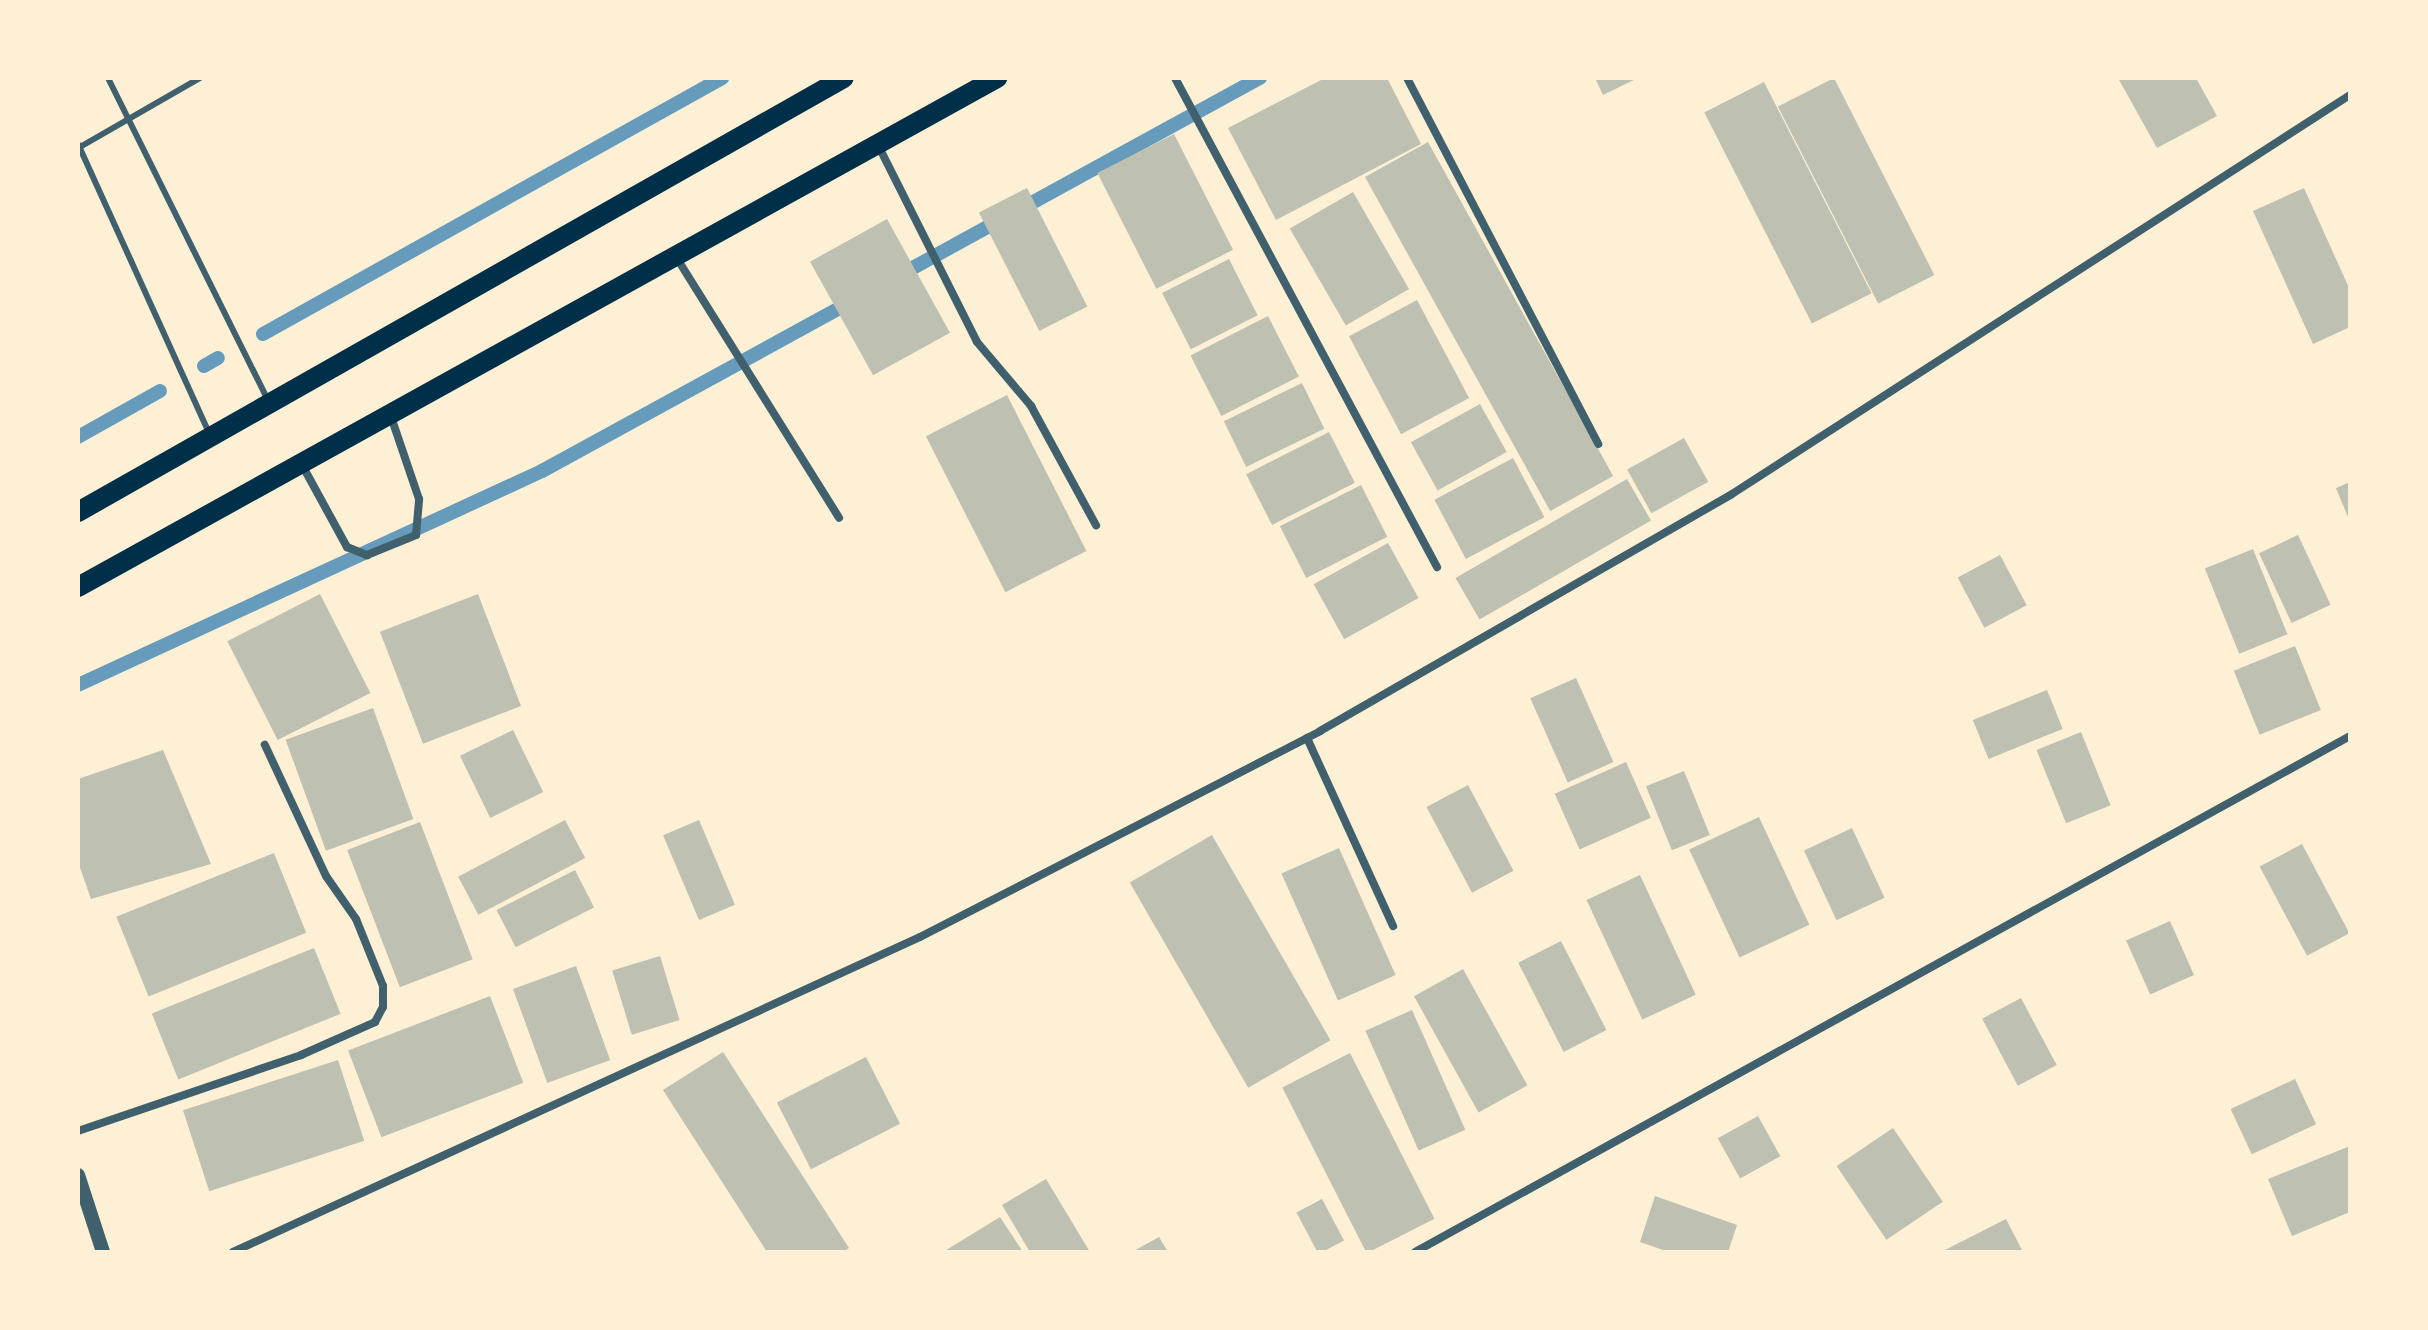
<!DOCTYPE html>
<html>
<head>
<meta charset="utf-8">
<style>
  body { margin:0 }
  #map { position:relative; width:2428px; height:1330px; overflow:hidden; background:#fdf0d5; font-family:"IBM Plex Sans",sans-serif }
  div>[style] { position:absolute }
  .stream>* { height:14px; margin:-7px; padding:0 7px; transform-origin:7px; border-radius:7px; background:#669bbc }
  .building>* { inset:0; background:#bec0b2; transform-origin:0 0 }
  .service>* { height:6px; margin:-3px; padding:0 3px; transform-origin:3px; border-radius:3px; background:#3f606c }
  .minor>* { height:8px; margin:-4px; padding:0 4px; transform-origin:4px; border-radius:4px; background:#3f606c }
  .tertiary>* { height:14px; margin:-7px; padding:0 7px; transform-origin:7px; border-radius:7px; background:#3f606c }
  .primary>* { height:20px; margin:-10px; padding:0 10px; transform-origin:10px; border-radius:10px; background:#003049 }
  span { translate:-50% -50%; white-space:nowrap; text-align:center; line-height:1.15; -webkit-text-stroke:7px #fdf0d5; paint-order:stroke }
  .frame { position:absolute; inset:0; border:80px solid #fdf0d5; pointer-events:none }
</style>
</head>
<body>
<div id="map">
  <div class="stream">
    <div style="left:898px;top:276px;width:413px;rotate:-28.7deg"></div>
    <div style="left:263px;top:334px;width:526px;rotate:-29.15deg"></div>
    <div style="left:204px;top:366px;width:16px;rotate:-30deg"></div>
    <div style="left:78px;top:437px;width:94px;rotate:-29.3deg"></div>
    <div style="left:78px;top:685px;width:511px;rotate:-24.76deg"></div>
    <div style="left:542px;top:471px;width:352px;rotate:-28.7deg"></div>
  </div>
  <div class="building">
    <div style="clip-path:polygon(1325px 78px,1387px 78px,1421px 144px,1276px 220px,1228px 128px)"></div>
    <div style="clip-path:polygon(1595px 78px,1638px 78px,1603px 95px)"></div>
    <div style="left:1834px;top:78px;width:221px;height:63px;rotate:63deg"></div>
    <div style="clip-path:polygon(2118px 78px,2196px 78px,2217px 116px,2157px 148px)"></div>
    <div style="left:1764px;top:82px;width:237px;height:67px;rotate:63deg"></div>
    <div style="left:1174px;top:134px;width:130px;height:86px;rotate:63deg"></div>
    <div style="left:1428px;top:142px;width:382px;height:72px;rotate:61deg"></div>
    <div style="left:1027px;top:188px;width:133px;height:54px;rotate:63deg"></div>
    <div style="clip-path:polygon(2304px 188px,2350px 290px,2350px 327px,2313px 344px,2253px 211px)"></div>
    <div style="left:1353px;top:192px;width:112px;height:73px;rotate:60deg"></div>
    <div style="left:887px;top:219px;width:130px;height:88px;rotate:61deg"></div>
    <div style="left:1229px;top:259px;width:63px;height:75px;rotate:63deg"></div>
    <div style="left:1417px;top:300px;width:111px;height:77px;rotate:62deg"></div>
    <div style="left:1268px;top:316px;width:68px;height:87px;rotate:63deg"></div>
    <div style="left:1302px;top:383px;width:51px;height:87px;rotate:64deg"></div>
    <div style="left:1007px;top:395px;width:175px;height:91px;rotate:63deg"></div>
    <div style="left:1480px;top:404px;width:55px;height:79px;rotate:61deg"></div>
    <div style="left:1329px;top:432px;width:57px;height:93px;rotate:63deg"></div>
    <div style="left:1684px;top:438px;width:50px;height:65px;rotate:61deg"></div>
    <div style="left:1513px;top:458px;width:67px;height:89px;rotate:62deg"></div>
    <div style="left:1627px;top:479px;width:48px;height:198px;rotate:60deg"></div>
    <div style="clip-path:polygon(2350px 482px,2350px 522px,2336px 488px)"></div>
    <div style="left:1361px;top:485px;width:58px;height:91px;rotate:63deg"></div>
    <div style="left:2298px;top:535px;width:77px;height:43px;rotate:65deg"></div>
    <div style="left:1388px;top:543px;width:63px;height:85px;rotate:61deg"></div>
    <div style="left:2253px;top:549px;width:92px;height:52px;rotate:68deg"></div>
    <div style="left:2000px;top:555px;width:57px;height:48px;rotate:62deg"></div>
    <div style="left:320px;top:594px;width:111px;height:104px;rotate:63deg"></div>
    <div style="left:478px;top:594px;width:120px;height:105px;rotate:69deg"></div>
    <div style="left:2295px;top:646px;width:69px;height:66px;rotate:68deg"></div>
    <div style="left:1576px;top:678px;width:92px;height:50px;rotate:66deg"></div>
    <div style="left:2047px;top:690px;width:42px;height:80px;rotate:68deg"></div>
    <div style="left:373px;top:708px;width:118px;height:93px;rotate:70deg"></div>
    <div style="left:513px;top:730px;width:69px;height:59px;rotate:64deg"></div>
    <div style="left:2081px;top:732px;width:79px;height:48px;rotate:68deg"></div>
    <div style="clip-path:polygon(163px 750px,211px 864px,91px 899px,78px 862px,78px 779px)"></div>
    <div style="left:1626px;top:762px;width:61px;height:78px;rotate:66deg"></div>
    <div style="left:1684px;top:771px;width:69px;height:41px;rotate:68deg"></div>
    <div style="left:1468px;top:785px;width:97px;height:47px;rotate:62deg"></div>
    <div style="left:1759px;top:817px;width:119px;height:77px;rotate:65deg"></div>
    <div style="left:565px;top:820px;width:43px;height:121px;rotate:62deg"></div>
    <div style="left:699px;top:820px;width:92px;height:39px;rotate:67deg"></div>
    <div style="left:420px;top:822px;width:147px;height:78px;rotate:69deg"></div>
    <div style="left:1852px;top:828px;width:77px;height:53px;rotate:65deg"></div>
    <div style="left:1212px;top:835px;width:237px;height:95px;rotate:60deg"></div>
    <div style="left:2302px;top:844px;width:101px;height:48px;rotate:62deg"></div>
    <div style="left:1339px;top:848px;width:139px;height:63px;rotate:66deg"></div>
    <div style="left:274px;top:853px;width:86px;height:170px;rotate:68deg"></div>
    <div style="left:575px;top:870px;width:42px;height:88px;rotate:63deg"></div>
    <div style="left:1640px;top:875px;width:132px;height:59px;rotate:65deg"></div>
    <div style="left:2170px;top:921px;width:59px;height:48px;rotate:66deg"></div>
    <div style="left:1561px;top:941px;width:100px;height:48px;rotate:63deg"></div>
    <div style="left:314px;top:948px;width:71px;height:175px;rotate:68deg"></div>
    <div style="left:660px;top:956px;width:67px;height:50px;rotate:73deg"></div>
    <div style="left:576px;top:966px;width:100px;height:67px;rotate:70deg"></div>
    <div style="left:1463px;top:969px;width:133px;height:56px;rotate:61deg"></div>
    <div style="left:490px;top:996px;width:93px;height:152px;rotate:69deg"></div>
    <div style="left:2021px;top:998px;width:76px;height:44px;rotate:62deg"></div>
    <div style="left:1412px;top:1010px;width:131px;height:51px;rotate:66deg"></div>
    <div style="clip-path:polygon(723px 1052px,849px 1248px,843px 1252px,767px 1252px,663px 1090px)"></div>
    <div style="left:1350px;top:1053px;width:186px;height:76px;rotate:63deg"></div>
    <div style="left:866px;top:1057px;width:75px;height:100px;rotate:63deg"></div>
    <div style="left:338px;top:1060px;width:85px;height:163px;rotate:72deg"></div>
    <div style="left:2295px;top:1079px;width:50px;height:71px;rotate:65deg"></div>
    <div style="left:1758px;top:1116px;width:46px;height:46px;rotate:61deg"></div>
    <div style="left:1893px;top:1128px;width:89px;height:68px;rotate:56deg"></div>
    <div style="clip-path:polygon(2350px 1146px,2350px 1212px,2292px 1236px,2268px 1179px)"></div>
    <div style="clip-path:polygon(1046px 1179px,1090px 1252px,1030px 1252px,1002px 1205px)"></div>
    <div style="clip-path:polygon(1655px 1196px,1737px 1225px,1728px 1252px,1669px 1252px,1640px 1242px)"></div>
    <div style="left:1322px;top:1199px;width:47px;height:29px;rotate:62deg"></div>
    <div style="clip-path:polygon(1000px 1217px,1023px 1252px,943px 1252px)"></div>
    <div style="clip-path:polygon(2006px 1219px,2023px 1252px,1941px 1252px)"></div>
    <div style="clip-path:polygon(1159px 1237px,1168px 1252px,1132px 1252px)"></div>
  </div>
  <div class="service">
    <div style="left:108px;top:78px;width:360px;rotate:63.6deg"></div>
    <div style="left:78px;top:144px;width:320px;rotate:65.6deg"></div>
    <div style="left:80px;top:147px;width:138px;rotate:-29.9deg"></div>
  </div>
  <div class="minor">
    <div style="left:1175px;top:78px;width:555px;rotate:61.82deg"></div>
    <div style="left:1407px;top:78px;width:413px;rotate:62.4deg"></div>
    <div style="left:879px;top:147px;width:218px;rotate:63.3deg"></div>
    <div style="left:977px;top:342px;width:84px;rotate:49.8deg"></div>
    <div style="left:1031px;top:406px;width:136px;rotate:61.4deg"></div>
    <div style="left:678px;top:260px;width:304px;rotate:58deg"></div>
    <div style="left:301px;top:463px;width:96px;rotate:61.3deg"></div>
    <div style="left:347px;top:547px;width:22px;rotate:22deg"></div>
    <div style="left:367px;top:555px;width:53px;rotate:-22.2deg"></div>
    <div style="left:416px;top:535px;width:36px;rotate:-85deg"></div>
    <div style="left:419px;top:499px;width:90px;rotate:-108.8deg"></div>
    <div style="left:1307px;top:738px;width:207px;rotate:65.4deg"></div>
    <div style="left:78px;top:1131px;width:236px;rotate:-18.8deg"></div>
    <div style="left:301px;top:1055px;width:81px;rotate:-24deg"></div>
    <div style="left:375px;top:1022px;width:17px;rotate:-62deg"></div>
    <div style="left:383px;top:1007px;width:21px;rotate:-90deg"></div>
    <div style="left:383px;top:986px;width:72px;rotate:-111.9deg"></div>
    <div style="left:356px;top:919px;width:52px;rotate:-124.9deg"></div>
    <div style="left:326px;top:876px;width:145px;rotate:-115deg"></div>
    <div style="left:233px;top:1252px;width:756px;rotate:-24.63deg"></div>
    <div style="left:920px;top:937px;width:450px;rotate:-27.2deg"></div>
    <div style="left:1320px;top:731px;width:475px;rotate:-29.9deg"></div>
    <div style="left:1732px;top:494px;width:736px;rotate:-32.85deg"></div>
    <div style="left:1415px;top:1252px;width:1068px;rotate:-28.89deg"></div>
  </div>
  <div class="tertiary">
    <div style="left:78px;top:1175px;width:81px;rotate:72deg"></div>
  </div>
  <div class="primary">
    <div style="left:78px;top:512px;width:880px;rotate:-29.54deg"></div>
    <div style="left:78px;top:587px;width:1051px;rotate:-28.98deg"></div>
  </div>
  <div class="frame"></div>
</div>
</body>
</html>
